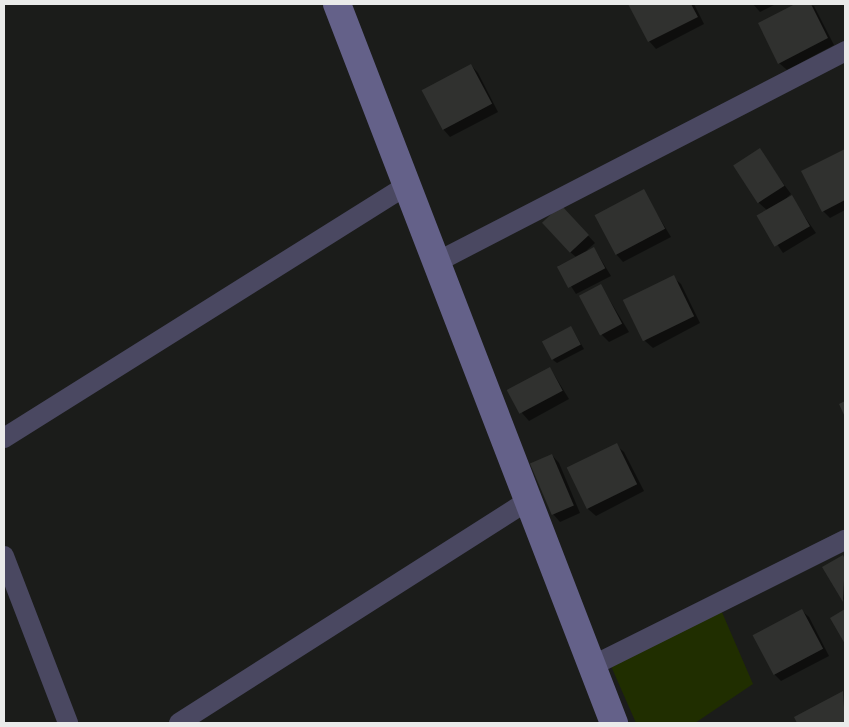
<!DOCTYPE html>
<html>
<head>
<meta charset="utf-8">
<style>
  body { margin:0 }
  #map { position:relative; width:849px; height:727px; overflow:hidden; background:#1b1c1a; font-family:Signika,sans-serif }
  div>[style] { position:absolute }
  .green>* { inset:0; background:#202e00 }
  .shadow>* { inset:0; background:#0007 }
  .building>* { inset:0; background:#30312f; transform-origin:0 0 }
  .street>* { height:20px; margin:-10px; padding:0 10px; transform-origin:10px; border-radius:10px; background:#4a4861 }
  .secondary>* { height:28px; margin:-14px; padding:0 14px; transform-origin:14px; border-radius:14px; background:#646189 }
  span { translate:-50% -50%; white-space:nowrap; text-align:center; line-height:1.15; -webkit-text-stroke:5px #060706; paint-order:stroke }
  .frame { position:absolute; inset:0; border:5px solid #eaebea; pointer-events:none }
</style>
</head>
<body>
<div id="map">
  <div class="green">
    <div style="clip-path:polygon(721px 610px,753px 684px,695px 723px,636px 723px,611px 666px)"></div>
  </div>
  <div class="shadow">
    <div style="clip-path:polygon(630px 4px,694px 4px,704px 24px,656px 49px,649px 41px)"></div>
    <div style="clip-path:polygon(753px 4px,776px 4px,760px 12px)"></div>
    <div style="clip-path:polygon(798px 4px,814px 6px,834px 45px,787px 70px,779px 63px,759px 24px)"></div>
    <div style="clip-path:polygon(471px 65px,478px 73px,498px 112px,450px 137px,443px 129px)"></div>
    <div style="clip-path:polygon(759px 150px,791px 194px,780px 204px,791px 197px,816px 233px,783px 253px,758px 216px,768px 211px,759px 203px)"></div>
    <div style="clip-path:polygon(845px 150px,845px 210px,830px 218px,823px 211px,803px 172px)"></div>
    <div style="clip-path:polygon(643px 191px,671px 237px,623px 262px,616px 254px)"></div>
    <div style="clip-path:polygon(568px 214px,595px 243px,586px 251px,594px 248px,611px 276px,576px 294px,558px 266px,576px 257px,570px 252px)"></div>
    <div style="clip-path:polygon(673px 277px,681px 284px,700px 323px,653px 348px,645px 341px)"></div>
    <div style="clip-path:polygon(601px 286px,629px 332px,609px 342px,602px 335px)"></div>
    <div style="clip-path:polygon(571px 327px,584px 349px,557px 363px,553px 360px)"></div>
    <div style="clip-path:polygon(550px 368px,569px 399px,529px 421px,522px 413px)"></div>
    <div style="clip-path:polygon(616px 445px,624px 452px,644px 491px,596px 516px,588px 509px)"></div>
    <div style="clip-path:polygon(552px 455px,559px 463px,580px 513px,560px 522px,553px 514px)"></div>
    <div style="clip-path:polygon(843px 556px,845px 559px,845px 602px,824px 567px)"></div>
    <div style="clip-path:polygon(801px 610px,809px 617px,829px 656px,781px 681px,774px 674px)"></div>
    <div style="clip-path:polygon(843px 693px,845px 723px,798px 723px,795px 717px)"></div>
  </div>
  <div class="building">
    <div style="clip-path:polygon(628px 4px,691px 4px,698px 17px,648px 42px)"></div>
    <div style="clip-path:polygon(795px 4px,811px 4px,828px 38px,778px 64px,758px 23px)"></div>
    <div style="left:471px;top:64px;width:45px;height:56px;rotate:62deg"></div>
    <div style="left:760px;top:148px;width:45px;height:32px;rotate:57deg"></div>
    <div style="clip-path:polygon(845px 149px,845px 200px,822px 212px,801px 171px)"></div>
    <div style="left:644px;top:189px;width:45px;height:56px;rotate:62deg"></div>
    <div style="left:792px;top:195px;width:36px;height:41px;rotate:60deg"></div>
    <div style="left:561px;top:205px;width:41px;height:26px;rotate:47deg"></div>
    <div style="left:594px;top:247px;width:24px;height:42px;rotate:62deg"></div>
    <div style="left:674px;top:275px;width:46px;height:57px;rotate:64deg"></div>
    <div style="left:601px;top:284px;width:45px;height:25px;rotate:62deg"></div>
    <div style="left:571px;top:326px;width:21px;height:33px;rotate:62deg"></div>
    <div style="left:550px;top:367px;width:27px;height:49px;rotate:62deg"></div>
    <div style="clip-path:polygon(845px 401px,845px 417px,839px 404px)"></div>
    <div style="left:617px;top:443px;width:46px;height:56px;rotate:64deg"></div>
    <div style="left:552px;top:454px;width:56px;height:24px;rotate:67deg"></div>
    <div style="clip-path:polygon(843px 555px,845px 559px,843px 602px,822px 567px)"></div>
    <div style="left:802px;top:609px;width:45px;height:56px;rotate:62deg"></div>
    <div style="clip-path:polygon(845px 609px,845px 644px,830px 618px)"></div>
    <div style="clip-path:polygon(843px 691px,845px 723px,797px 723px,794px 717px)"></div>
  </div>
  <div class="street">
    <div style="left:435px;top:263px;width:462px;rotate:-27.3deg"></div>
    <div style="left:4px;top:438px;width:474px;rotate:-32.1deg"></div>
    <div style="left:4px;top:556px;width:179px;rotate:69deg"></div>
    <div style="left:592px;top:666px;width:283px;rotate:-26.5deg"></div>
    <div style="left:179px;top:723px;width:414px;rotate:-32.5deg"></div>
  </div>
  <div class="secondary">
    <div style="left:337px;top:4px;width:771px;rotate:68.93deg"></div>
  </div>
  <div class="frame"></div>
</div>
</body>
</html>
